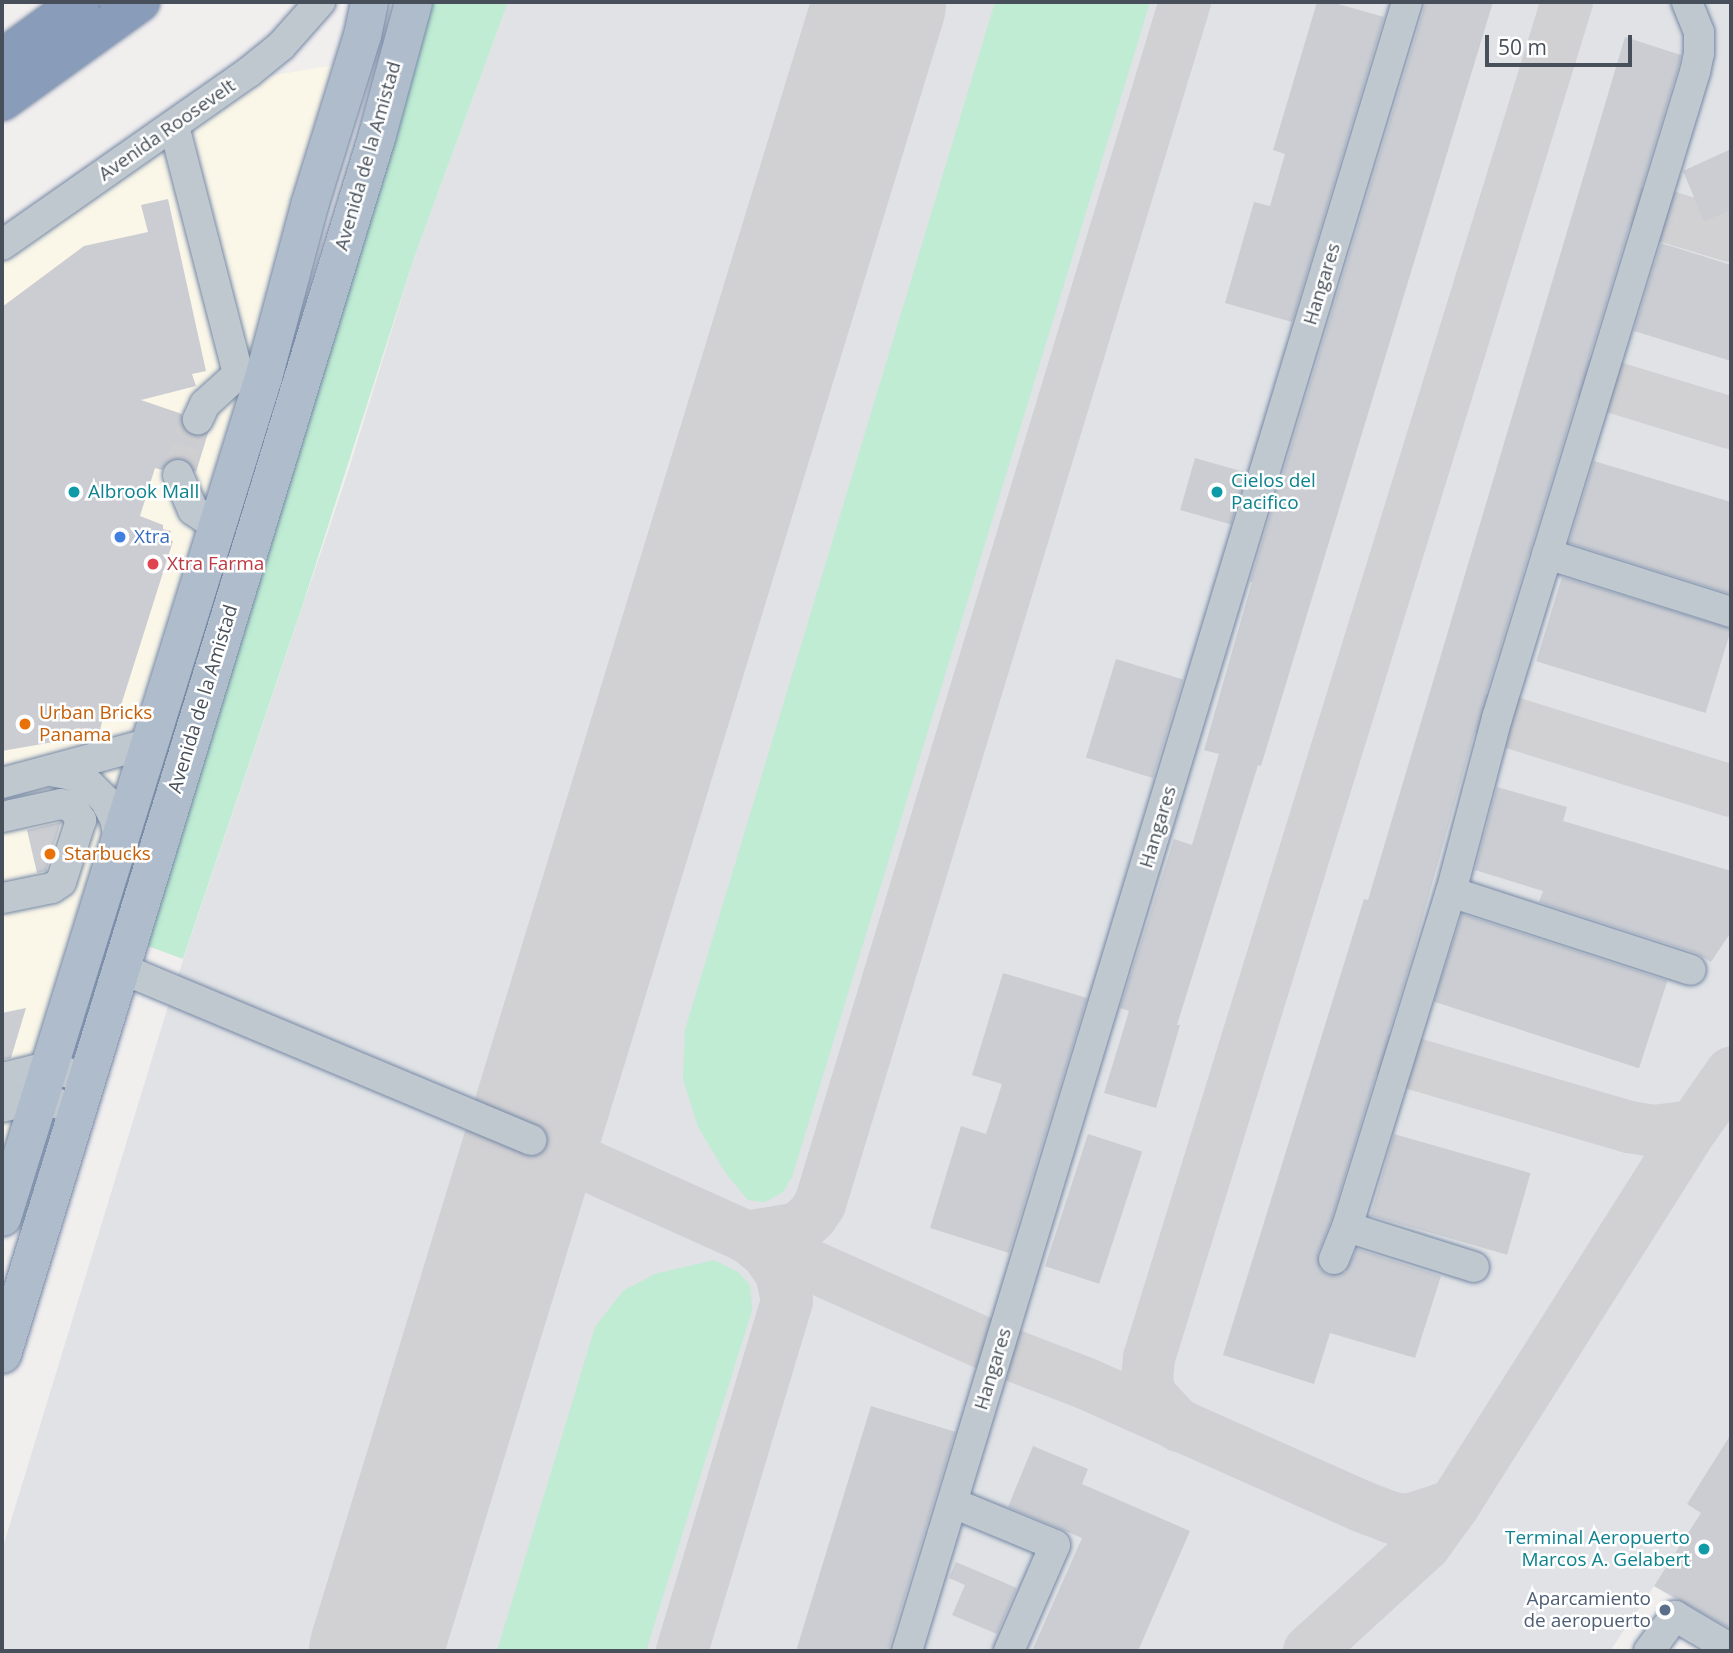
<!DOCTYPE html>
<html>
<head>
<meta charset="utf-8">
<style>
  body { margin:0 }
  #map { position:relative; width:1733px; height:1653px; overflow:hidden; background:#f1eeee; font-family:"Open Sans",sans-serif }
  div>[style] { position:absolute }
  .commercial>* { inset:0; background:#faf6e8 }
  .airport>* { inset:0; background:#e0e2e5 }
  .green>* { inset:0; background:#bfecd3 }
  .taxiway>* { height:52px; margin:-26px; padding:0 26px; transform-origin:26px; border-radius:26px; background:#d1d0d3 }
  .runway>* { height:133px; margin:-66.5px; padding:0 66.5px; transform-origin:66.5px; border-radius:66.5px; background:#d1d0d3 }
  .building>* { inset:0; background:#cbcdd2; transform-origin:0 0 }
  .minor-tunnel>* { height:30px; margin-top:-15px; transform-origin:0; background:repeating-linear-gradient(90deg,#cfced0 0 30px,transparent 0 45px) }
  .roads { filter:drop-shadow(0 0 2px #7488a5) drop-shadow(0 0 2px #7488a5) }
  .minor>* { height:30px; margin:-15px; padding:0 15px; transform-origin:15px; border-radius:15px; background:#bfc7cf }
  .major>* { height:37px; margin:-18.5px; padding:0 18.5px; transform-origin:18.5px; border-radius:18.5px; background:#afbccb }
  .highway>* { height:38px; margin:-19px; padding:0 19px; transform-origin:19px; border-radius:19px; background:#899dba }
  .dots>* { width:19px; height:19px; translate:-50% -50%; box-sizing:border-box; border:4px solid #fff; border-radius:50% }
  span { translate:-50% -50%; white-space:nowrap; text-align:center; line-height:1.15; -webkit-text-stroke:5px #fff; paint-order:stroke }
  .street-label { font-size:19px; color:#47505a }
  .culture-label { font-size:19px; color:#0d838f }
  .left { translate:0 -50%; text-align:left }
  .right { translate:-100% -50%; text-align:right }
  .shop-label { font-size:19px; color:#366cbe }
  .health-label { font-size:19px; color:#be3a42 }
  .food-label { font-size:19px; color:#c56008 }
  .service-label { font-size:19px; color:#4e5e75 }
  .frame { position:absolute; inset:0; border:4px solid #47505a; pointer-events:none }
  .scale { position:absolute; left:1485px; top:35px; width:147px; height:32px; box-sizing:border-box; border:4px solid #47505a; border-top:0; padding-left:9px; font-size:21px; line-height:24px; white-space:nowrap; color:#47505a; -webkit-text-stroke:5px #fff; paint-order:stroke }
</style>
</head>
<body>
<div id="map">
  <div class="commercial">
    <div style="clip-path:polygon(341px 64px,2px 1217px,2px 249px,263px 77px)"></div>
  </div>
  <div class="airport">
    <div style="clip-path:polygon(508px 2px,1731px 2px,1731px 1628px,1728px 1633px,1654px 1586px,1610px 1651px,2px 1651px,2px 1550px,173px 990px,347px 475px,415px 255px)"></div>
  </div>
  <div class="green">
    <div style="clip-path:polygon(427px 2px,508px 2px,415px 255px,303px 604px,183px 959px,145px 945px)"></div>
    <div style="clip-path:polygon(995px 2px,1150px 2px,792px 1177px,783px 1192px,765px 1202px,748px 1200px,727px 1175px,698px 1127px,683px 1079px,685px 1030px)"></div>
    <div style="clip-path:polygon(714px 1260px,738px 1272px,750px 1285px,752px 1310px,646px 1651px,497px 1651px,595px 1327px,623px 1291px,655px 1274px)"></div>
  </div>
  <div class="taxiway">
    <div style="left:1652px;top:212px;width:83px;rotate:16.9deg"></div>
    <div style="left:1600px;top:383px;width:137px;rotate:17deg"></div>
    <div style="left:1497px;top:718px;width:245px;rotate:17.3deg"></div>
    <div style="left:1398px;top:1059px;width:241px;rotate:16.4deg"></div>
    <div style="left:1629px;top:1127px;width:24px;rotate:9deg"></div>
    <div style="left:1653px;top:1131px;width:41px;rotate:-7deg"></div>
    <div style="left:531px;top:1140px;width:513px;rotate:24.17deg"></div>
    <div style="left:999px;top:1350px;width:94px;rotate:21.1deg"></div>
    <div style="left:1087px;top:1384px;width:300px;rotate:24deg"></div>
    <div style="left:1361px;top:1506px;width:34px;rotate:21deg"></div>
    <div style="left:1393px;top:1518px;width:16px;rotate:7deg"></div>
    <div style="left:1409px;top:1520px;width:47px;rotate:-18.4deg"></div>
    <div style="left:746px;top:1237px;width:54px;rotate:-9.6deg"></div>
    <div style="left:799px;top:1228px;width:18px;rotate:-43deg"></div>
    <div style="left:812px;top:1216px;width:14px;rotate:-56deg"></div>
    <div style="left:820px;top:1204px;width:1256px;rotate:-73.11deg"></div>
    <div style="left:1179px;top:1426px;width:42px;rotate:-133.1deg"></div>
    <div style="left:1150px;top:1395px;width:15px;rotate:-101deg"></div>
    <div style="left:1147px;top:1380px;width:22px;rotate:-85deg"></div>
    <div style="left:1149px;top:1358px;width:1419px;rotate:-72.87deg"></div>
    <div style="left:682px;top:1651px;width:365px;rotate:-73.3deg"></div>
    <div style="left:787px;top:1301px;width:29px;rotate:-102deg"></div>
    <div style="left:781px;top:1273px;width:24px;rotate:-125deg"></div>
    <div style="left:767px;top:1253px;width:26px;rotate:-141deg"></div>
    <div style="left:1309px;top:1651px;width:157px;rotate:-42.4deg"></div>
    <div style="left:1425px;top:1545px;width:49px;rotate:-54.1deg"></div>
    <div style="left:1454px;top:1505px;width:449px;rotate:-57.7deg"></div>
    <div style="left:1694px;top:1126px;width:65px;rotate:-55.1deg"></div>
  </div>
  <div class="runway">
    <div style="left:375px;top:1651px;width:1724px;rotate:-73deg"></div>
  </div>
  <div class="building">
    <div style="clip-path:polygon(1317px 2px,1331px 2px,1384px 17px,1292px 322px,1225px 303px,1254px 202px,1270px 206px,1285px 154px,1273px 150px)"></div>
    <div style="clip-path:polygon(1426px 2px,1493px 2px,1261px 766px,1258px 765px,1177px 1025px,1180px 1025px,1156px 1108px,1104px 1093px,1129px 1011px,1120px 1008px,1174px 839px,1192px 845px,1219px 754px,1204px 750px,1252px 582px,1250px 582px)"></div>
    <div style="clip-path:polygon(1625px 37px,1681px 55px,1678px 68px,1480px 713px,1409px 967px,1331px 1221px,1318px 1253px,1320px 1269px,1328px 1275px,1345px 1272px,1357px 1249px,1441px 1276px,1415px 1358px,1330px 1333px,1314px 1384px,1223px 1355px,1364px 899px,1368px 900px)"></div>
    <div style="clip-path:polygon(1731px 149px,1731px 210px,1704px 221px,1683px 171px)"></div>
    <div style="clip-path:polygon(168px 199px,206px 371px,192px 374px,196px 386px,141px 400px,182px 414px,183px 428px,190px 434px,200px 436px,208px 433px,196px 472px,189px 461px,179px 458px,171px 459px,162px 470px,155px 468px,140px 516px,163px 525px,163px 529px,171px 531px,168px 540px,173px 541px,116px 721px,103px 718px,99px 734px,2px 751px,2px 307px,84px 246px,148px 232px,141px 205px)"></div>
    <div style="clip-path:polygon(1661px 243px,1731px 265px,1731px 361px,1634px 331px)"></div>
    <div style="left:1195px;top:458px;width:53px;height:54px;rotate:16deg"></div>
    <div style="clip-path:polygon(1594px 461px,1731px 502px,1731px 594px,1569px 543px)"></div>
    <div style="left:1562px;top:577px;width:177px;height:88px;rotate:17deg"></div>
    <div style="left:1116px;top:659px;width:70px;height:103px;rotate:17deg"></div>
    <div style="clip-path:polygon(1497px 787px,1567px 807px,1563px 821px,1731px 871px,1731px 932px,1711px 962px,1696px 953px,1539px 902px,1543px 891px,1475px 870px)"></div>
    <div style="clip-path:polygon(61px 822px,46px 871px,37px 873px,27px 830px)"></div>
    <div style="left:1462px;top:914px;width:216px;height:92px;rotate:18deg"></div>
    <div style="clip-path:polygon(1003px 973px,1087px 998px,1009px 1253px,930px 1228px,961px 1126px,986px 1134px,1002px 1084px,972px 1075px)"></div>
    <div style="clip-path:polygon(26px 1008px,11px 1058px,2px 1060px,2px 1013px)"></div>
    <div style="left:1088px;top:1134px;width:57px;height:139px;rotate:18deg"></div>
    <div style="left:1394px;top:1134px;width:142px;height:85px;rotate:16deg"></div>
    <div style="left:871px;top:1406px;width:88px;height:255px;rotate:17deg"></div>
    <div style="clip-path:polygon(1731px 1434px,1731px 1629px,1654px 1586px,1701px 1513px,1687px 1504px)"></div>
    <div style="clip-path:polygon(1033px 1446px,1088px 1469px,1082px 1484px,1190px 1531px,1138px 1651px,1032px 1651px,1082px 1538px,1008px 1507px)"></div>
    <div style="clip-path:polygon(956px 1562px,1017px 1588px,997px 1634px,952px 1615px,965px 1585px,949px 1578px)"></div>
  </div>
  <div class="minor-tunnel">
    <div style="left:178px;top:475px;width:37px;rotate:-74deg"></div>
    <div style="left:188px;top:439px;width:22px;rotate:-63deg"></div>
  </div>
  <div class="roads">
    <div class="minor">
      <div style="left:174px;top:126px;width:256px;rotate:75.5deg"></div>
      <div style="left:238px;top:374px;width:45px;rotate:137.7deg"></div>
      <div style="left:205px;top:404px;width:17px;rotate:115deg"></div>
      <div style="left:2px;top:245px;width:302px;rotate:-35deg"></div>
      <div style="left:249px;top:72px;width:41px;rotate:-39.1deg"></div>
      <div style="left:281px;top:46px;width:59px;rotate:-48.4deg"></div>
      <div style="left:178px;top:475px;width:38px;rotate:67deg"></div>
      <div style="left:193px;top:510px;width:29px;rotate:34deg"></div>
      <div style="left:1547px;top:554px;width:193px;rotate:17.5deg"></div>
      <div style="left:51px;top:771px;width:20px;rotate:11deg"></div>
      <div style="left:71px;top:775px;width:21px;rotate:28deg"></div>
      <div style="left:90px;top:785px;width:21px;rotate:45deg"></div>
      <div style="left:105px;top:800px;width:21px;rotate:62deg"></div>
      <div style="left:115px;top:819px;width:20px;rotate:79deg"></div>
      <div style="left:2px;top:783px;width:153px;rotate:-15.1deg"></div>
      <div style="left:2px;top:817px;width:60px;rotate:-12.4deg"></div>
      <div style="left:61px;top:804px;width:11px;rotate:15deg"></div>
      <div style="left:72px;top:807px;width:16px;rotate:55deg"></div>
      <div style="left:81px;top:820px;width:65px;rotate:107.9deg"></div>
      <div style="left:61px;top:882px;width:11px;rotate:146deg"></div>
      <div style="left:52px;top:888px;width:50px;rotate:168.5deg"></div>
      <div style="left:1451px;top:892px;width:252px;rotate:18deg"></div>
      <div style="left:120px;top:968px;width:446px;rotate:22.7deg"></div>
      <div style="left:2px;top:1078px;width:46px;rotate:-13.7deg"></div>
      <div style="left:47px;top:1067px;width:20px;rotate:15deg"></div>
      <div style="left:2px;top:1107px;width:37px;rotate:-14deg"></div>
      <div style="left:38px;top:1098px;width:41px;rotate:15.8deg"></div>
      <div style="left:1347px;top:1227px;width:133px;rotate:17.5deg"></div>
      <div style="left:1334px;top:1259px;width:35px;rotate:-68deg"></div>
      <div style="left:1347px;top:1227px;width:351px;rotate:-72.8deg"></div>
      <div style="left:1451px;top:892px;width:180px;rotate:-75.2deg"></div>
      <div style="left:1497px;top:718px;width:676px;rotate:-72.96deg"></div>
      <div style="left:1695px;top:72px;width:19px;rotate:-78deg"></div>
      <div style="left:1699px;top:53px;width:21px;rotate:-90deg"></div>
      <div style="left:1699px;top:32px;width:32px;rotate:-112deg"></div>
      <div style="left:953px;top:1503px;width:110px;rotate:22.4deg"></div>
      <div style="left:1055px;top:1545px;width:116px;rotate:113.5deg"></div>
      <div style="left:907px;top:1651px;width:1723px;rotate:-73.13deg"></div>
      <div style="left:1649px;top:1651px;width:44px;rotate:-53.4deg"></div>
      <div style="left:1675px;top:1616px;width:65px;rotate:30.5deg"></div>
    </div>
    <div class="major">
      <div style="left:2px;top:1217px;width:880px;rotate:-72.74deg"></div>
      <div style="left:263px;top:377px;width:178px;rotate:-75deg"></div>
      <div style="left:309px;top:205px;width:178px;rotate:-72.7deg"></div>
      <div style="left:362px;top:35px;width:34px;rotate:-78deg"></div>
      <div style="left:2px;top:1354px;width:1276px;rotate:-72.91deg"></div>
      <div style="left:377px;top:134px;width:137px;rotate:-74.7deg"></div>
    </div>
    <div class="highway">
      <div style="left:2px;top:59px;width:97px;rotate:-36.2deg"></div>
      <div style="left:2px;top:101px;width:170px;rotate:-35.7deg"></div>
    </div>
  </div>
  <div class="dots">
    <div style="left:74px;top:492px;background:#0f9aa8"></div>
    <div style="left:1217px;top:492px;background:#0f9aa8"></div>
    <div style="left:120px;top:537px;background:#3f7fe0"></div>
    <div style="left:153px;top:564px;background:#e0444e"></div>
    <div style="left:25px;top:724px;background:#e8710a"></div>
    <div style="left:50px;top:854px;background:#e8710a"></div>
    <div style="left:1704px;top:1549px;background:#0f9aa8"></div>
    <div style="left:1665px;top:1610px;background:#5c6f8a"></div>
  </div>
  <div class="street-label">
    <span style="left:167px;top:130px;rotate:-35deg">Avenida Roosevelt</span>
    <span style="left:368px;top:156px;rotate:-74deg">Avenida de la Amistad</span>
    <span style="left:1322px;top:284px;rotate:-73deg">Hangares</span>
    <span style="left:203px;top:699px;rotate:-73deg">Avenida de la Amistad</span>
    <span style="left:1158px;top:827px;rotate:-73deg">Hangares</span>
    <span style="left:993px;top:1369px;rotate:-73deg">Hangares</span>
  </div>
  <div class="culture-label">
    <span class="left" style="left:1231px;top:492px">Cielos del<br>Pacifico</span>
    <span class="left" style="left:88px;top:492px">Albrook Mall</span>
    <span class="right" style="left:1690px;top:1549px">Terminal Aeropuerto<br>Marcos A. Gelabert</span>
  </div>
  <div class="shop-label">
    <span class="left" style="left:134px;top:537px">Xtra</span>
  </div>
  <div class="health-label">
    <span class="left" style="left:167px;top:564px">Xtra Farma</span>
  </div>
  <div class="food-label">
    <span class="left" style="left:39px;top:724px">Urban Bricks<br>Panama</span>
    <span class="left" style="left:64px;top:854px">Starbucks</span>
  </div>
  <div class="service-label">
    <span class="right" style="left:1651px;top:1610px">Aparcamiento<br>de aeropuerto</span>
  </div>
  <div class="frame"></div>
  <div class="scale">50 m</div>
</div>
</body>
</html>
